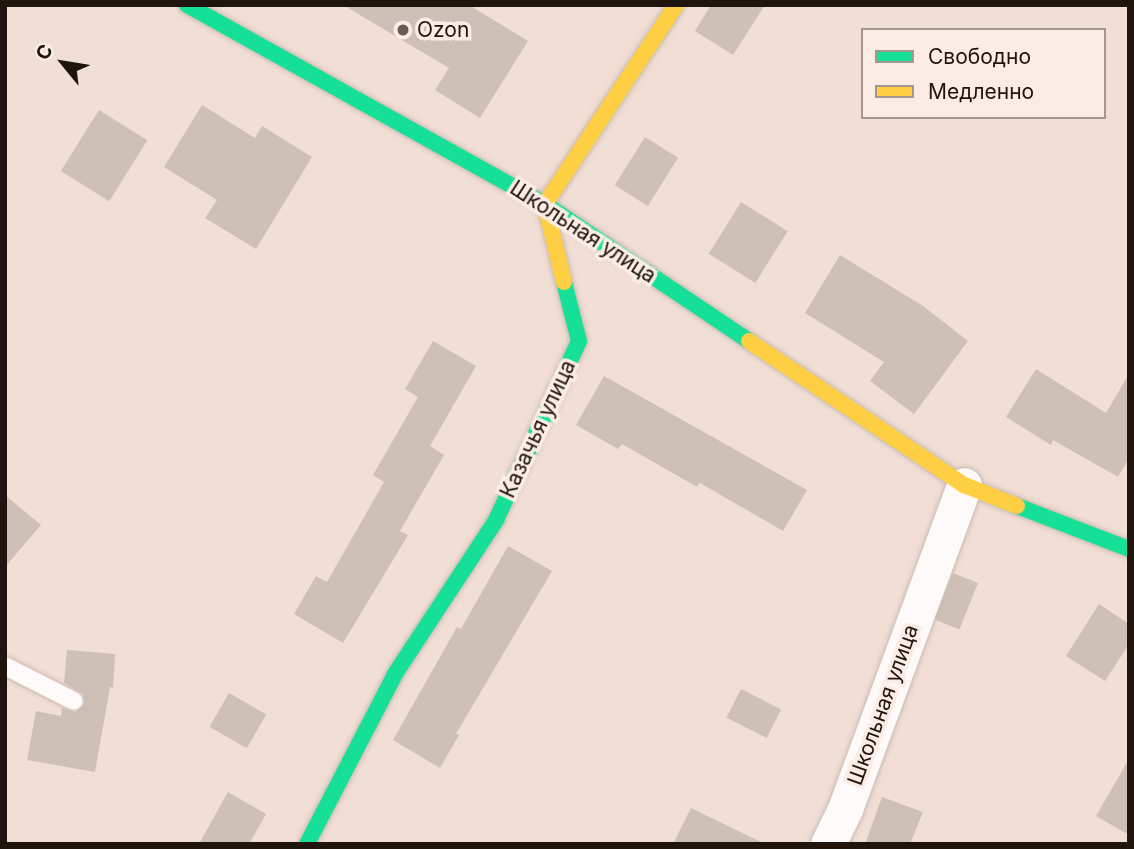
<!DOCTYPE html>
<html>
<head>
<meta charset="utf-8">
<style>
  body { margin:0 }
  #map { position:relative; width:1134px; height:849px; overflow:hidden; background:#f1ded4; font-family:Inter,sans-serif }
  div>[style] { position:absolute }
  .building>* { inset:0; background:#cec0b7; transform-origin:0 0 }
  .roads { filter:drop-shadow(0 0 2px #c9bbb2) drop-shadow(0 0 2px #c9bbb2) }
  .lane>* { height:18px; margin:-9px; padding:0 9px; transform-origin:9px; border-radius:9px; background:#fdfaf9 }
  .street>* { height:35px; margin:-17.5px; padding:0 17.5px; transform-origin:17.5px; border-radius:17.5px; background:#fdfaf9 }
  .fast>* { height:16px; margin:-8px; padding:0 8px; transform-origin:8px; border-radius:8px; background:#16e098 }
  .slow>* { height:16px; margin:-8px; padding:0 8px; transform-origin:8px; border-radius:8px; background:#ffcf43 }
  .dots>* { width:19px; height:19px; translate:-50% -50%; box-sizing:border-box; border:4px solid #fbede5; border-radius:50% }
  span { translate:-50% -50%; white-space:nowrap; text-align:center; line-height:1.15; -webkit-text-stroke:7px #fbede5; paint-order:stroke }
  .poi-label { font-size:21px; color:#20150e }
  .left { translate:0 -50%; text-align:left }
  .street-label { font-size:21px; color:#20150e }
  .frame { position:absolute; inset:0; border:7px solid #20150e; pointer-events:none }
  .legend { position:absolute; left:861px; top:28px; width:245px; height:91px; box-sizing:border-box; background:#fbede5; border:2px solid #a3978f; margin:0; padding:9px 12px; list-style:none; font-size:21px; color:#20150e }
  .legend li { display:flex; align-items:center; gap:14px; height:35px }
  .legend b { width:35px; border:2px solid #a3978f }
  .north { position:absolute; left:28px; top:28px; width:70px; height:70px; -webkit-text-stroke:5px #fbede5; paint-order:stroke; rotate:300deg; font-size:19px; font-weight:700; line-height:28px; text-align:center; color:#20150e }
  .north::after { content:''; display:block; margin:auto; width:24px; height:32px; background:#20150e; clip-path:polygon(50% 0,100% 100%,50% 72%,0 100%) }
</style>
</head>
<body>
<div id="map">
  <div class="building">
    <div style="clip-path:polygon(343px 5px,469px 5px,528px 41px,480px 118px,435px 90px,449px 68px)"></div>
    <div style="clip-path:polygon(711px 5px,765px 5px,733px 55px,695px 31px)"></div>
    <div style="clip-path:polygon(202px 105px,255px 138px,262px 126px,312px 157px,256px 249px,205px 218px,217px 200px,164px 167px)"></div>
    <div style="left:99px;top:110px;width:57px;height:72px;rotate:32deg"></div>
    <div style="left:645px;top:137px;width:39px;height:57px;rotate:32deg"></div>
    <div style="left:741px;top:202px;width:55px;height:61px;rotate:32deg"></div>
    <div style="clip-path:polygon(840px 255px,923px 306px,968px 341px,914px 414px,870px 381px,884px 362px,805px 313px)"></div>
    <div style="clip-path:polygon(433px 341px,476px 366px,430px 446px,444px 455px,400px 531px,408px 535px,343px 643px,294px 614px,316px 576px,327px 582px,384px 482px,373px 475px,418px 397px,405px 389px)"></div>
    <div style="clip-path:polygon(1036px 369px,1106px 413px,1129px 374px,1129px 458px,1118px 477px,1053px 440px,1051px 445px,1006px 417px)"></div>
    <div style="clip-path:polygon(604px 376px,807px 490px,783px 531px,700px 483px,697px 487px,622px 444px,618px 449px,576px 425px)"></div>
    <div style="clip-path:polygon(5px 495px,41px 525px,5px 567px)"></div>
    <div style="clip-path:polygon(508px 546px,552px 571px,456px 734px,459px 735px,440px 768px,393px 740px,457px 627px,461px 629px)"></div>
    <div style="left:953px;top:573px;width:27px;height:50px;rotate:22deg"></div>
    <div style="clip-path:polygon(1099px 604px,1129px 624px,1129px 644px,1105px 681px,1066px 656px)"></div>
    <div style="clip-path:polygon(67px 650px,115px 654px,113px 688px,110px 687px,95px 772px,27px 760px,36px 711px,61px 716px,62px 708px,75px 712px,84px 705px,83px 694px,64px 683px)"></div>
    <div style="left:741px;top:689px;width:45px;height:32px;rotate:27deg"></div>
    <div style="left:229px;top:693px;width:43px;height:39px;rotate:30deg"></div>
    <div style="clip-path:polygon(1129px 759px,1129px 835px,1096px 816px)"></div>
    <div style="clip-path:polygon(228px 792px,266px 814px,249px 844px,199px 844px)"></div>
    <div style="clip-path:polygon(882px 797px,923px 812px,910px 844px,865px 844px)"></div>
    <div style="clip-path:polygon(691px 808px,765px 844px,673px 844px)"></div>
  </div>
  <div class="roads">
    <div class="lane">
      <div style="left:5px;top:666px;width:77px;rotate:26.9deg"></div>
    </div>
    <div class="street">
      <div style="left:828px;top:844px;width:39px;rotate:-64deg"></div>
      <div style="left:845px;top:809px;width:345px;rotate:-69.8deg"></div>
    </div>
    <div class="fast">
      <div style="left:187px;top:5px;width:410px;rotate:29.1deg"></div>
      <div style="left:545px;top:204px;width:246px;rotate:33.9deg"></div>
      <div style="left:1017px;top:506px;width:120px;rotate:21deg"></div>
      <div style="left:307px;top:844px;width:191px;rotate:-62.6deg"></div>
      <div style="left:395px;top:674px;width:184px;rotate:-56.7deg"></div>
      <div style="left:496px;top:520px;width:197px;rotate:-65.1deg"></div>
      <div style="left:579px;top:341px;width:61px;rotate:-104.3deg"></div>
    </div>
    <div class="slow">
      <div style="left:564px;top:282px;width:80px;rotate:-103.7deg"></div>
      <div style="left:545px;top:204px;width:238px;rotate:-56.6deg"></div>
      <div style="left:749px;top:341px;width:259px;rotate:33.8deg"></div>
      <div style="left:964px;top:485px;width:57px;rotate:21.6deg"></div>
    </div>
  </div>
  <div class="dots">
    <div style="left:403px;top:30px;background:#695b53"></div>
  </div>
  <div class="poi-label">
    <span class="left" style="left:417px;top:30px">Ozon</span>
  </div>
  <div class="street-label">
    <span style="left:583px;top:232px;rotate:33deg">Школьная улица</span>
    <span style="left:538px;top:429px;rotate:-65deg">Казачья улица</span>
    <span style="left:883px;top:705px;rotate:-70deg">Школьная улица</span>
  </div>
  <div class="frame"></div>
  <ul class="legend">
  <li><b style="height:9px;background:#16e098"></b>Свободно</li>
  <li><b style="height:9px;background:#ffcf43"></b>Медленно</li>
  </ul>
  <div class="north">С</div>
</div>
</body>
</html>
